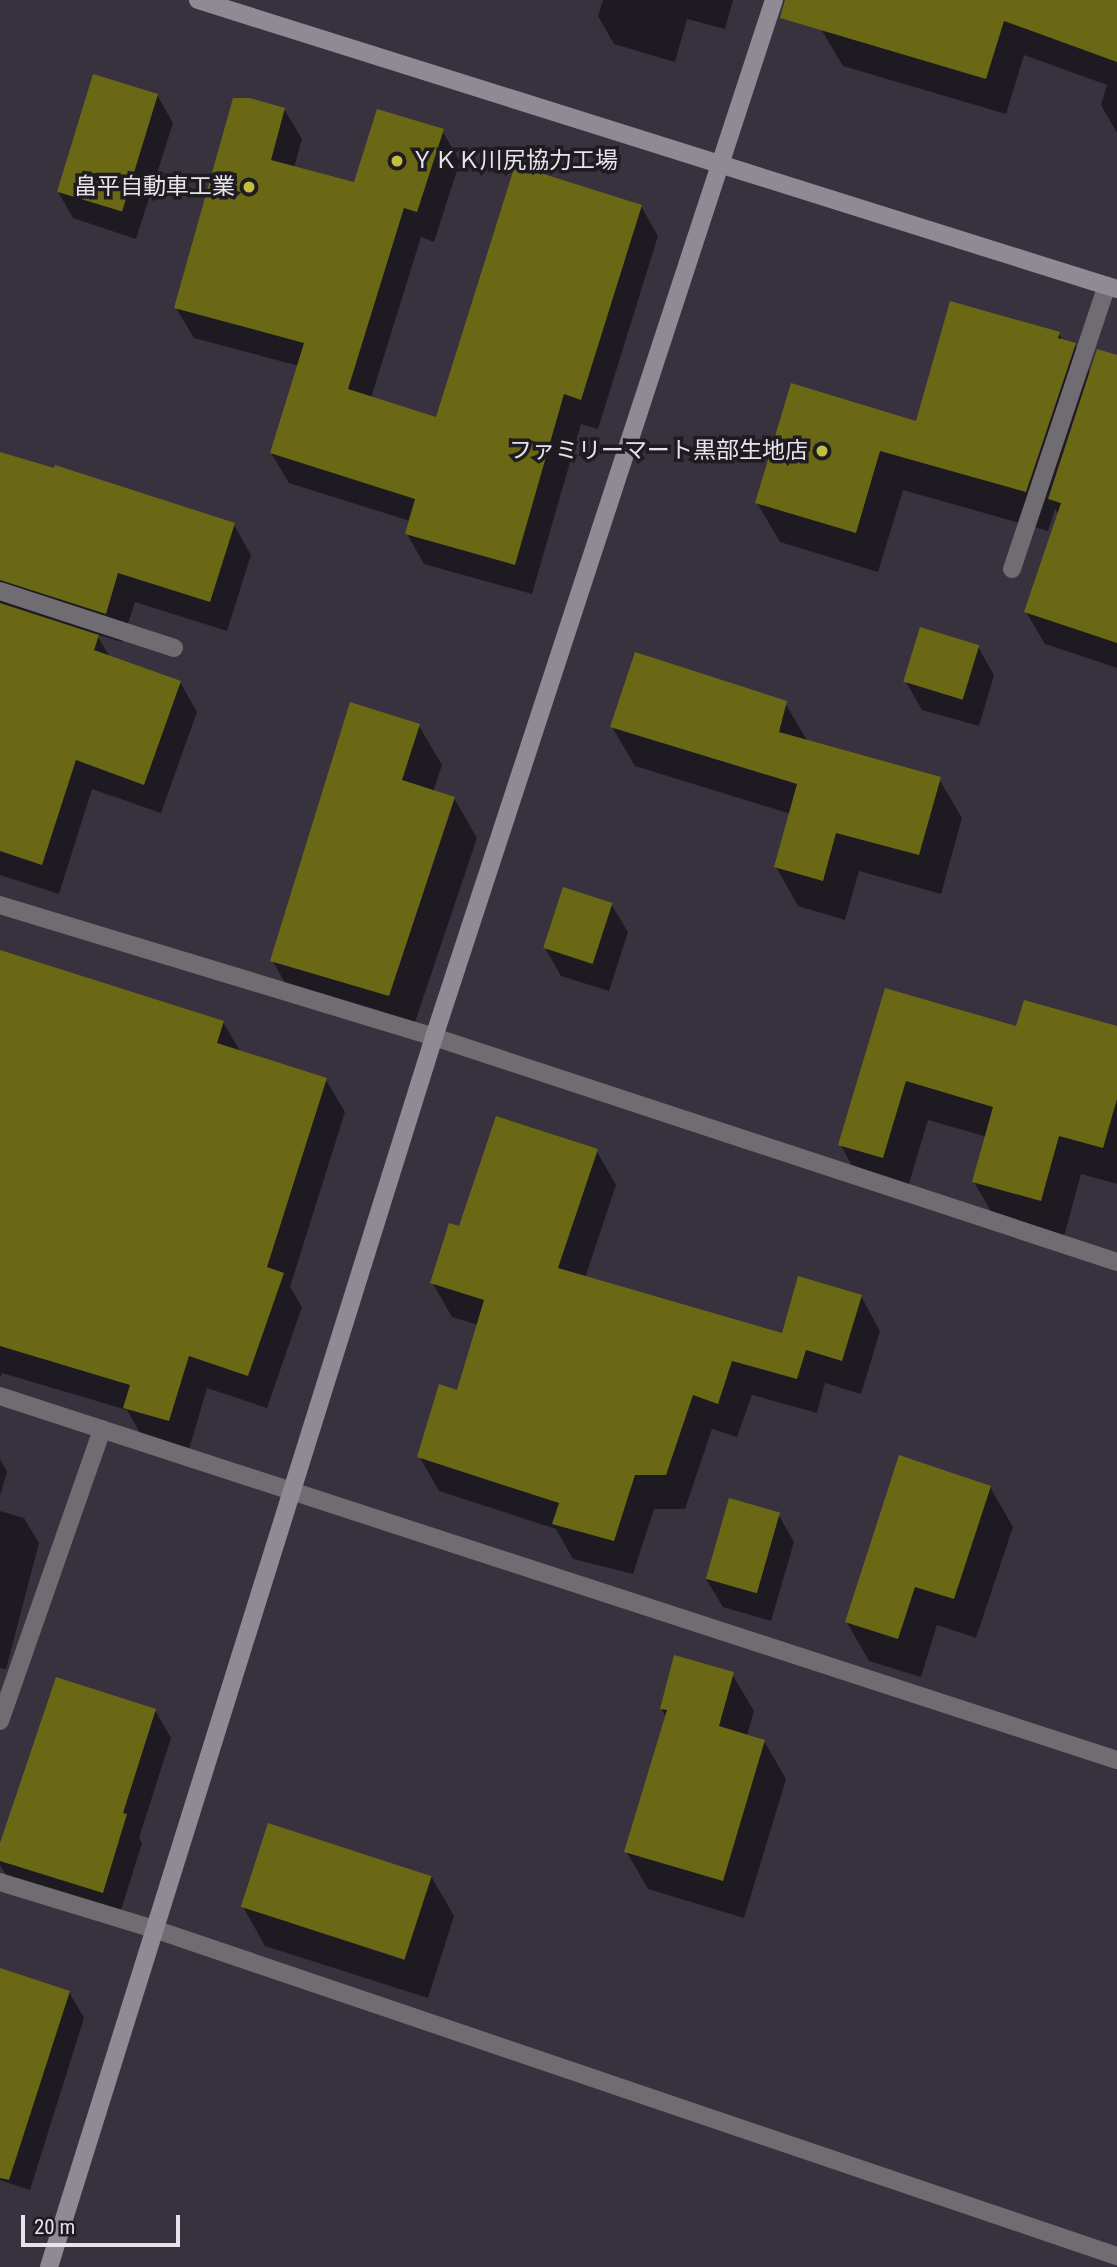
<!DOCTYPE html>
<html>
<head>
<meta charset="utf-8">
<style>
  body { margin:0 }
  #map { position:relative; width:1117px; height:2267px; overflow:hidden; background:#38323e; font-family:"Roboto Condensed","Noto Sans JP",sans-serif }
  div>[style] { position:absolute }
  .shadow>* { inset:0; background:#0007 }
  .building>* { inset:0; background:#6a6815; transform-origin:0 0 }
  .street>* { height:18px; margin:-9px; padding:0 9px; transform-origin:9px; border-radius:9px; background:#6f6c72 }
  .secondary>* { height:18px; margin:-9px; padding:0 9px; transform-origin:9px; border-radius:9px; background:#8f8a94 }
  .dots>* { width:19px; height:19px; translate:-50% -50%; box-sizing:border-box; border:4px solid #1e1b21; border-radius:50% }
  span { translate:-50% -50%; white-space:nowrap; text-align:center; line-height:1.15; -webkit-text-stroke:7px #1e1b21; paint-order:stroke }
  .poi-label { font-size:23px; color:#e7e3eb }
  .left { translate:0 -50%; text-align:left }
  .right { translate:-100% -50%; text-align:right }
  .scale { position:absolute; left:21px; top:2215px; width:159px; height:32px; box-sizing:border-box; border:4px solid #e7e3eb; border-top:0; padding-left:9px; font-size:21px; line-height:24px; white-space:nowrap; color:#e7e3eb; -webkit-text-stroke:5px #1e1b21; paint-order:stroke }
</style>
</head>
<body>
<div id="map">
  <div class="shadow">
    <div style="clip-path:polygon(603px 0,733px 0,725px 29px,687px 19px,675px 62px,614px 44px,598px 16px)"></div>
    <div style="clip-path:polygon(832px 0,1081px 0,1117px 12px,1117px 133px,1101px 105px,1107px 85px,1024px 55px,1006px 114px,843px 66px,822px 31px)"></div>
    <div style="clip-path:polygon(157px 95px,173px 123px,136px 239px,73px 218px,57px 190px)"></div>
    <div style="clip-path:polygon(284px 109px,302px 139px,294px 168px,355px 184px,442px 131px,460px 161px,434px 242px,421px 237px,371px 398px,438px 419px,641px 206px,658px 236px,598px 429px,581px 424px,532px 594px,424px 564px,407px 534px,410px 521px,289px 483px,271px 453px,299px 366px,194px 338px,176px 308px)"></div>
    <div style="clip-path:polygon(1059px 334px,1063px 341px,1074px 344px,1091px 374px,1117px 357px,1117px 668px,1045px 644px,1026px 612px,1059px 515px,1055px 509px,1048px 531px,903px 490px,878px 572px,780px 542px,757px 503px,917px 423px)"></div>
    <div style="clip-path:polygon(0 454px,234px 525px,251px 555px,227px 631px,135px 602px,122px 642px,96px 634px,110px 657px,180px 682px,197px 712px,161px 813px,92px 789px,59px 894px,0 875px)"></div>
    <div style="clip-path:polygon(978px 647px,994px 675px,979px 726px,922px 710px,906px 682px)"></div>
    <div style="clip-path:polygon(785px 703px,808px 742px,939px 779px,962px 818px,941px 894px,859px 871px,845px 920px,798px 906px,776px 867px,791px 814px,635px 766px,612px 727px)"></div>
    <div style="clip-path:polygon(419px 726px,442px 765px,433px 792px,454px 798px,477px 838px,411px 1034px,295px 1000px,272px 960px)"></div>
    <div style="clip-path:polygon(611px 904px,628px 932px,609px 991px,561px 976px,545px 948px)"></div>
    <div style="clip-path:polygon(0 952px,223px 1022px,241px 1053px,326px 1080px,345px 1112px,290px 1287px,302px 1307px,267px 1408px,207px 1388px,188px 1453px,144px 1440px,127px 1410px,2px 1373px,0 1378px)"></div>
    <div style="clip-path:polygon(886px 990px,1018px 1029px,1117px 1028px,1117px 1184px,1081px 1174px,1063px 1240px,997px 1222px,974px 1182px,987px 1137px,928px 1120px,905px 1197px,862px 1184px,840px 1144px)"></div>
    <div style="clip-path:polygon(596px 1150px,616px 1185px,585px 1278px,783px 1335px,861px 1296px,880px 1331px,861px 1394px,825px 1383px,817px 1413px,752px 1395px,737px 1437px,712px 1429px,685px 1509px,654px 1509px,633px 1574px,573px 1559px,556px 1529px,439px 1491px,419px 1456px,458px 1392px,478px 1325px,452px 1317px,432px 1282px,460px 1228px)"></div>
    <div style="clip-path:polygon(0 1459px,7px 1472px,0 1496px)"></div>
    <div style="clip-path:polygon(990px 1487px,1013px 1527px,976px 1638px,937px 1625px,921px 1677px,869px 1661px,846px 1621px)"></div>
    <div style="clip-path:polygon(0 1511px,24px 1518px,39px 1543px,6px 1669px,0 1668px)"></div>
    <div style="clip-path:polygon(778px 1514px,794px 1542px,771px 1621px,723px 1607px,706px 1579px)"></div>
    <div style="clip-path:polygon(732px 1674px,754px 1711px,747px 1736px,764px 1741px,786px 1779px,744px 1918px,648px 1889px,626px 1851px,667px 1718px,661px 1709px)"></div>
    <div style="clip-path:polygon(155px 1710px,171px 1738px,139px 1838px,142px 1843px,118px 1920px,13px 1887px,0 1865px,0 1848px)"></div>
    <div style="clip-path:polygon(431px 1876px,454px 1916px,428px 1998px,265px 1946px,243px 1907px)"></div>
    <div style="clip-path:polygon(0 1970px,69px 1992px,84px 2018px,30px 2190px,0 2180px)"></div>
  </div>
  <div class="building">
    <div style="clip-path:polygon(785px 0,1117px 0,1117px 62px,1004px 21px,986px 79px,780px 18px)"></div>
    <div style="left:93px;top:74px;width:68px;height:123px;rotate:17deg"></div>
    <div style="clip-path:polygon(233px 98px,250px 98px,285px 108px,271px 160px,354px 182px,377px 109px,444px 129px,417px 212px,404px 208px,348px 389px,436px 417px,515px 165px,642px 205px,581px 400px,564px 394px,515px 565px,405px 534px,415px 499px,270px 453px,304px 343px,174px 308px)"></div>
    <div style="clip-path:polygon(950px 301px,1060px 332px,1058px 338px,1076px 343px,1026px 492px,880px 451px,856px 533px,755px 503px,791px 383px,916px 421px)"></div>
    <div style="clip-path:polygon(1097px 349px,1117px 355px,1117px 643px,1024px 612px,1061px 503px,1048px 499px)"></div>
    <div style="clip-path:polygon(0 452px,54px 468px,55px 465px,235px 523px,210px 602px,118px 573px,106px 614px,0 580px)"></div>
    <div style="clip-path:polygon(0 603px,99px 635px,94px 650px,181px 681px,144px 785px,76px 760px,42px 865px,0 851px)"></div>
    <div style="left:920px;top:627px;width:62px;height:57px;rotate:17deg"></div>
    <div style="clip-path:polygon(635px 652px,787px 701px,779px 732px,941px 777px,919px 855px,836px 833px,823px 881px,774px 867px,797px 784px,610px 727px)"></div>
    <div style="clip-path:polygon(350px 702px,420px 724px,402px 780px,455px 797px,389px 996px,270px 961px)"></div>
    <div style="left:563px;top:887px;width:52px;height:64px;rotate:18deg"></div>
    <div style="clip-path:polygon(0 950px,224px 1021px,217px 1043px,327px 1078px,267px 1267px,284px 1273px,248px 1376px,189px 1356px,169px 1421px,123px 1408px,130px 1385px,0 1346px)"></div>
    <div style="clip-path:polygon(885px 988px,1016px 1026px,1024px 1000px,1117px 1026px,1117px 1099px,1103px 1148px,1059px 1136px,1041px 1201px,972px 1182px,993px 1107px,906px 1081px,883px 1158px,838px 1145px)"></div>
    <div style="clip-path:polygon(496px 1116px,598px 1149px,558px 1268px,782px 1333px,798px 1276px,862px 1295px,842px 1361px,806px 1350px,797px 1379px,732px 1361px,718px 1404px,693px 1395px,666px 1475px,635px 1475px,614px 1541px,552px 1524px,559px 1503px,417px 1457px,439px 1384px,457px 1390px,484px 1300px,430px 1283px,449px 1223px,459px 1226px)"></div>
    <div style="clip-path:polygon(899px 1455px,991px 1486px,954px 1599px,915px 1587px,898px 1639px,845px 1622px)"></div>
    <div style="left:729px;top:1498px;width:53px;height:84px;rotate:16deg"></div>
    <div style="clip-path:polygon(674px 1655px,734px 1672px,719px 1726px,765px 1740px,723px 1881px,624px 1852px,667px 1710px,660px 1709px)"></div>
    <div style="clip-path:polygon(56px 1677px,156px 1709px,123px 1813px,127px 1814px,103px 1893px,0 1861px,0 1843px)"></div>
    <div style="left:268px;top:1823px;width:172px;height:88px;rotate:18deg"></div>
    <div style="clip-path:polygon(0 1968px,70px 1991px,9px 2180px,0 2178px)"></div>
  </div>
  <div class="street">
    <div style="left:1012px;top:569px;width:299px;rotate:-71.5deg"></div>
    <div style="left:0;top:591px;width:183px;rotate:18.1deg"></div>
    <div style="left:0;top:905px;width:454px;rotate:16.9deg"></div>
    <div style="left:434px;top:1037px;width:719px;rotate:18.23deg"></div>
    <div style="left:0;top:1396px;width:1175px;rotate:18.05deg"></div>
    <div style="left:0;top:1721px;width:309px;rotate:-70.7deg"></div>
    <div style="left:0;top:1882px;width:164px;rotate:17deg"></div>
    <div style="left:157px;top:1930px;width:1014px;rotate:18.76deg"></div>
  </div>
  <div class="secondary">
    <div style="left:198px;top:0;width:963px;rotate:17.46deg"></div>
    <div style="left:49px;top:2267px;width:1289px;rotate:-72.62deg"></div>
    <div style="left:434px;top:1037px;width:1091px;rotate:-71.85deg"></div>
  </div>
  <div class="dots">
    <div style="left:397px;top:161px;background:#c1be40"></div>
    <div style="left:249px;top:187px;background:#c1be40"></div>
    <div style="left:822px;top:451px;background:#c1be40"></div>
  </div>
  <div class="poi-label">
    <span class="left" style="left:411px;top:161px">ＹＫＫ川尻協力工場</span>
    <span class="right" style="left:235px;top:187px">畠平自動車工業</span>
    <span class="right" style="left:808px;top:451px">ファミリーマート黒部生地店</span>
  </div>
  <div class="scale">20 m</div>
</div>
</body>
</html>
